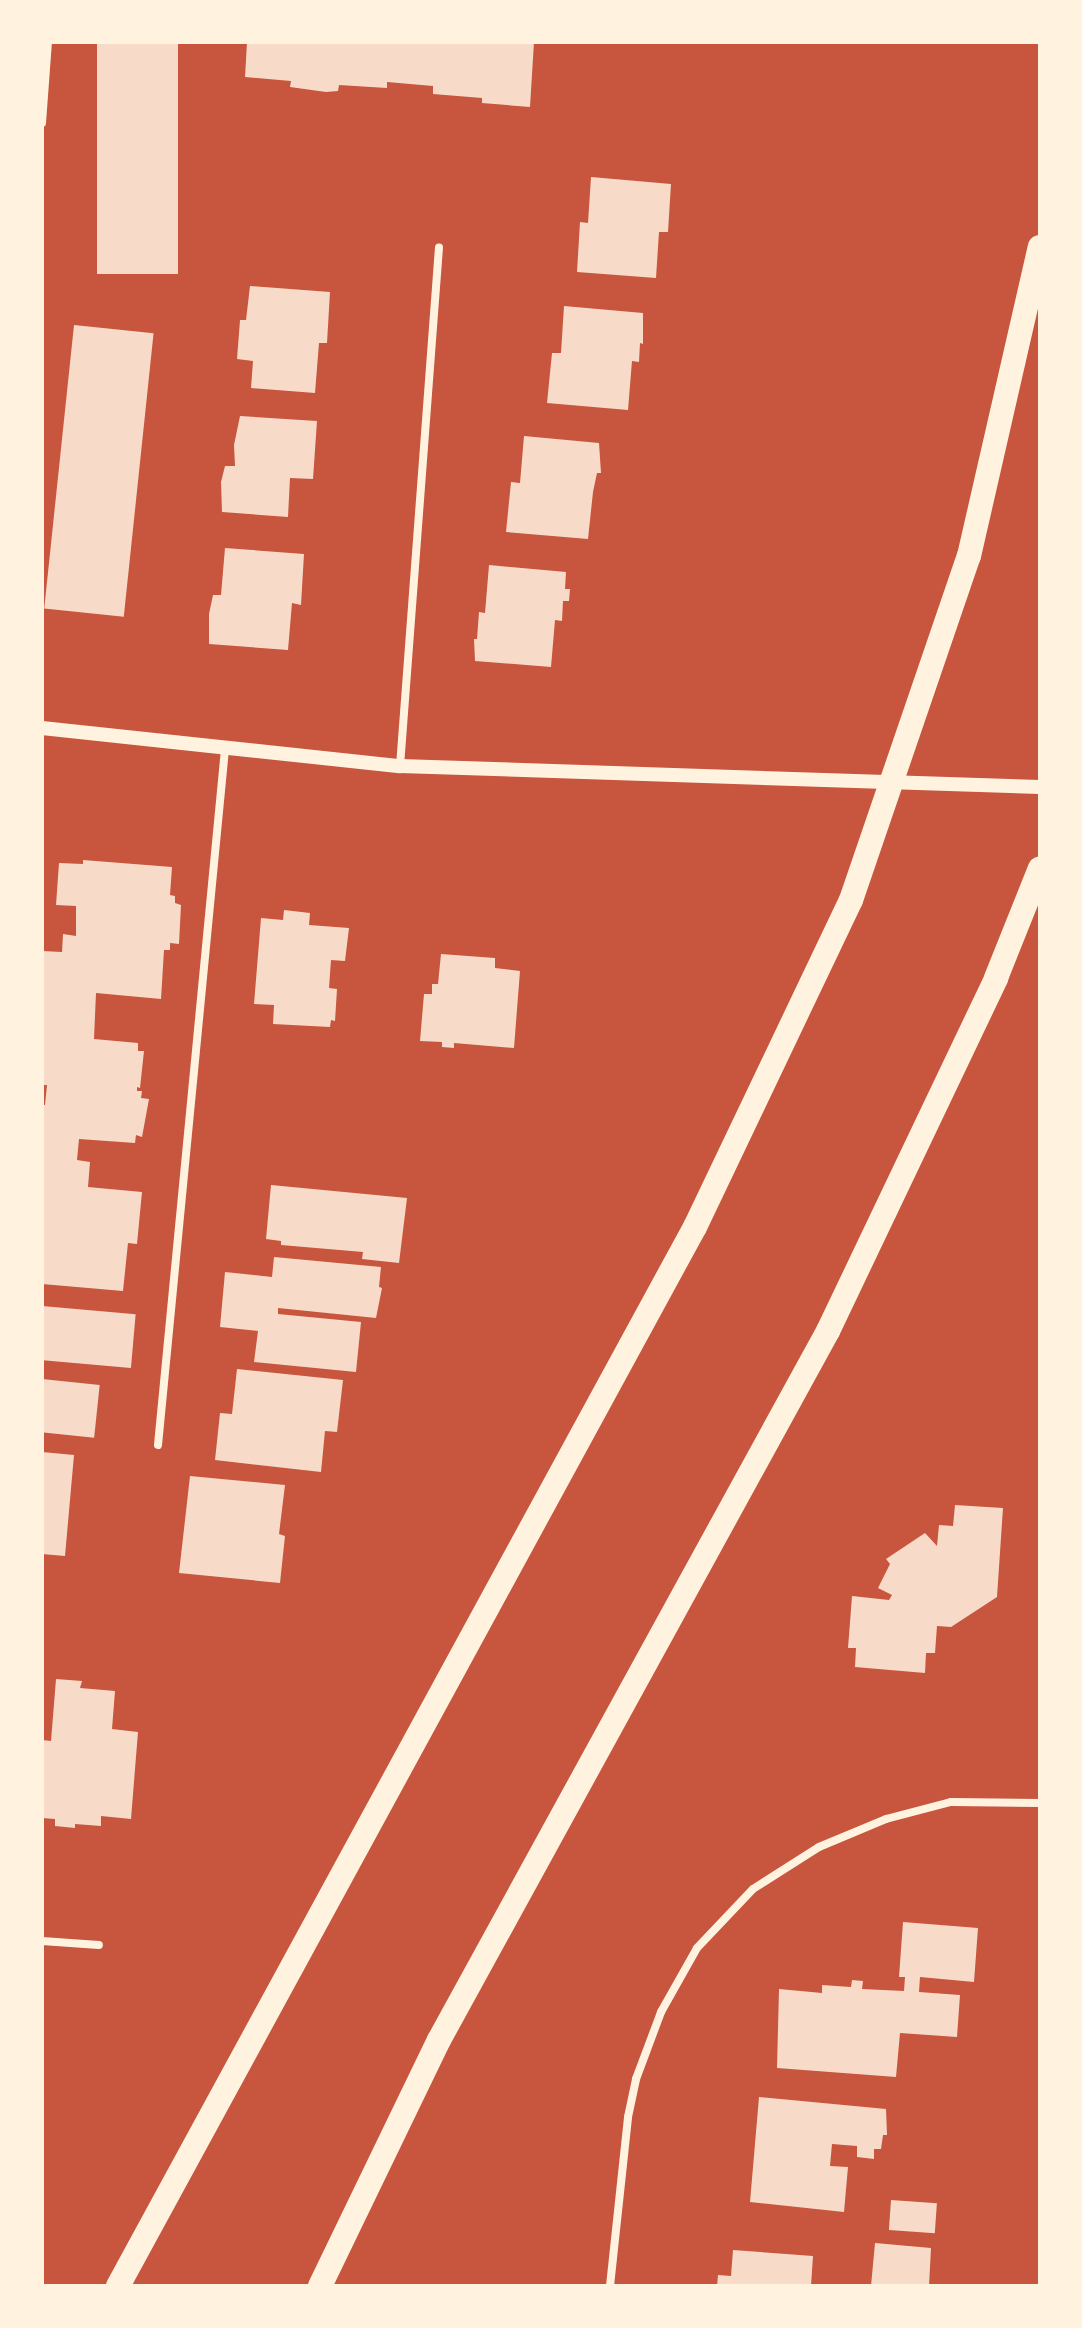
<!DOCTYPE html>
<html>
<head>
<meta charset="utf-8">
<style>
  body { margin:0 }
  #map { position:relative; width:1082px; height:2328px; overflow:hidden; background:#c8553d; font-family:Cabin,sans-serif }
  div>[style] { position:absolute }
  .building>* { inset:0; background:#f7dbc8; transform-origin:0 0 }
  .minor>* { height:8px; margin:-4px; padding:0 4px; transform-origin:4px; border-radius:4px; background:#fff3e0 }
  .tertiary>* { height:14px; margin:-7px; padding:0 7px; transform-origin:7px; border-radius:7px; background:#fff3e0 }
  .motorway>* { height:24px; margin:-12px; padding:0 12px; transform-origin:12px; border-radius:12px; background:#fff3e0 }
  span { translate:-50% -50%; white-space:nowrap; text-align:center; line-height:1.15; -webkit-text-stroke:6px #fff3e0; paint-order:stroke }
  .frame { position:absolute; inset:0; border:44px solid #fff3e0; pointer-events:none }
</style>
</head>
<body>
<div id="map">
  <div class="building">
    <div style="left:97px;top:42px;width:81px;height:232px"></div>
    <div style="clip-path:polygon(247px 42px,534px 42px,530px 107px,482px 103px,482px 98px,433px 94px,433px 86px,387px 82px,387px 88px,339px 85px,338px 91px,326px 92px,290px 87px,291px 81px,245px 77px)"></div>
    <div style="clip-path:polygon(591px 177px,671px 184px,668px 232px,659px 232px,656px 278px,577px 272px,580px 222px,588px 223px)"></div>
    <div style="clip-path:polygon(250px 286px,330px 292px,327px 343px,319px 343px,315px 393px,251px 388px,253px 361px,237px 359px,240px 320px,246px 320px)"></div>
    <div style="clip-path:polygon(564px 306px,643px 313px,643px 344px,640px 343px,639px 362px,632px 361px,628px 410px,547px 403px,552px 353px,561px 353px)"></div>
    <div style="left:74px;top:325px;width:80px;height:285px;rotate:6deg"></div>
    <div style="clip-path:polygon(240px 416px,317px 421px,313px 479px,290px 478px,288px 517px,222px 512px,221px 482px,225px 466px,235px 466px,234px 445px)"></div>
    <div style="clip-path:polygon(524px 436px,599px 443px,601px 473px,597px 473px,593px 492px,588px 539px,506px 532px,511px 482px,520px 483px)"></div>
    <div style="clip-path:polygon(225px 548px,304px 554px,301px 605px,292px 603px,288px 650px,209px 644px,209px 614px,213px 595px,221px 595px)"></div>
    <div style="clip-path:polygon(489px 565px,566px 572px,565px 589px,570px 589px,569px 601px,563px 601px,562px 621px,555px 620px,551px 667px,475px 661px,474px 639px,477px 639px,479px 612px,485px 613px)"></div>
    <div style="clip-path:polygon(83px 860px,172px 867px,170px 895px,175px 896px,175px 903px,181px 905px,179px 944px,170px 943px,170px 950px,164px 950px,161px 999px,96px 993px,94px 1039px,138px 1043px,138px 1051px,144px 1051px,140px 1088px,137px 1087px,137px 1091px,142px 1091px,141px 1098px,149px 1099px,142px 1137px,136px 1135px,135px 1143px,79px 1139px,77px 1160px,90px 1162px,88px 1187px,142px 1192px,137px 1244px,128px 1243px,123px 1291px,42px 1284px,42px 1105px,45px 1105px,47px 1085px,42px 1085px,42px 951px,62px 952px,63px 934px,76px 936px,76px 906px,56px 905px,59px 863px,83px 864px)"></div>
    <div style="clip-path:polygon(284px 910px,310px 913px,309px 925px,349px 928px,345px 961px,331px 960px,329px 988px,337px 989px,335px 1021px,331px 1020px,330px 1027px,273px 1024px,274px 1005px,254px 1004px,261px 918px,283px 920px)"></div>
    <div style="clip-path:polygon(441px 954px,495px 958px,495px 968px,520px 971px,514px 1048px,454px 1043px,454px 1048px,442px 1047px,442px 1042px,420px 1041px,424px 994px,432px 994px,432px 984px,438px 984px)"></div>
    <div style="clip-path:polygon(271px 1185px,407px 1198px,399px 1263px,362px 1259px,363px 1252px,281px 1245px,281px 1241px,266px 1239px)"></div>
    <div style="clip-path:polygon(274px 1257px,381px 1267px,379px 1287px,382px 1288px,376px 1318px,278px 1308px,278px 1314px,361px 1322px,356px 1372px,254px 1362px,258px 1331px,220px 1327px,225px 1272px,272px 1277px)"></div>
    <div style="left:42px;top:1306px;width:94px;height:54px;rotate:5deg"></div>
    <div style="clip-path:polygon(237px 1369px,343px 1380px,337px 1432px,325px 1431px,321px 1472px,215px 1460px,220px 1413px,232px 1414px)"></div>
    <div style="left:42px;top:1379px;width:58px;height:53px;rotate:6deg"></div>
    <div style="clip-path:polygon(42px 1452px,74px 1455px,65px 1556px,42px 1554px)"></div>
    <div style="clip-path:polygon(190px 1476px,285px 1485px,279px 1534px,285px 1536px,280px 1583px,179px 1573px)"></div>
    <div style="clip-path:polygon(955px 1505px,1003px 1508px,997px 1597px,951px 1627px,937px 1626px,935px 1653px,926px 1653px,925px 1673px,855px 1667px,856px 1648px,848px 1648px,852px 1596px,889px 1600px,892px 1595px,878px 1588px,890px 1564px,886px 1559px,925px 1533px,937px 1546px,939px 1525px,953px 1526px)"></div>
    <div style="clip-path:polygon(56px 1679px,82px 1681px,80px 1688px,115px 1691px,112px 1729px,138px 1732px,131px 1819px,101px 1816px,101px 1826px,75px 1824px,75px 1828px,55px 1826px,55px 1819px,42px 1818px,42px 1740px,51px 1741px)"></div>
    <div style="clip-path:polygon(903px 1922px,978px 1928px,974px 1982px,920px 1977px,919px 1992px,960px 1995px,957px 2037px,900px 2033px,896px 2077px,777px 2068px,779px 1989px,822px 1993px,822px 1985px,851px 1987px,852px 1980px,863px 1981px,862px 1989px,904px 1991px,905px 1977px,899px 1977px)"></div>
    <div style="clip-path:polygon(759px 2097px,886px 2109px,887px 2135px,883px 2135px,881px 2149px,874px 2149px,874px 2159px,857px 2157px,857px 2146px,832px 2144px,830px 2166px,848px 2167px,844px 2212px,750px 2202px)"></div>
    <div style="left:891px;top:2200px;width:46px;height:30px;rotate:4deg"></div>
    <div style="clip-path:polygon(875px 2243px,931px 2248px,929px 2286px,871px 2286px)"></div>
    <div style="clip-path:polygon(733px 2250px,813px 2256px,811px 2286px,717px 2286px,718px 2275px,731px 2276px)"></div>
  </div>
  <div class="minor">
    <div style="left:42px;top:123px;width:81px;rotate:-85.8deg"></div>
    <div style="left:400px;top:766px;width:520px;rotate:-85.7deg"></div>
    <div style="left:158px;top:1445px;width:699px;rotate:-84.5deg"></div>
    <div style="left:42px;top:1941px;width:57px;rotate:4deg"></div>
    <div style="left:610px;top:2286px;width:170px;rotate:-83.9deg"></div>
    <div style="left:628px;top:2117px;width:39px;rotate:-78deg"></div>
    <div style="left:636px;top:2079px;width:72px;rotate:-69.5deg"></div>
    <div style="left:661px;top:2012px;width:73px;rotate:-60.6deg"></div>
    <div style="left:697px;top:1948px;width:81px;rotate:-46.5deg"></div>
    <div style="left:753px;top:1889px;width:78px;rotate:-32.5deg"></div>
    <div style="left:819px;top:1847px;width:73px;rotate:-22.7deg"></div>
    <div style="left:886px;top:1819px;width:67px;rotate:-14.7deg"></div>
    <div style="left:951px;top:1802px;width:89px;rotate:0.6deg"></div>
  </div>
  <div class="tertiary">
    <div style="left:42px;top:728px;width:360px;rotate:6.1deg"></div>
    <div style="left:400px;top:766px;width:640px;rotate:1.88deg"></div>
  </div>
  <div class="motorway">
    <div style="left:118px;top:2286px;width:1206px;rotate:-61.42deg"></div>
    <div style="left:695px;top:1227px;width:362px;rotate:-64.5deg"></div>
    <div style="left:851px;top:900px;width:364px;rotate:-71.1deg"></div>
    <div style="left:969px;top:556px;width:317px;rotate:-77.1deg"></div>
    <div style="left:320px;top:2286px;width:273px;rotate:-64.2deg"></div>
    <div style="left:439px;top:2040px;width:809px;rotate:-61.25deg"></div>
    <div style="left:828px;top:1331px;width:391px;rotate:-64.5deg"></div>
    <div style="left:996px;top:978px;width:118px;rotate:-68.2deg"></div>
  </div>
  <div class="frame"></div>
</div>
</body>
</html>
